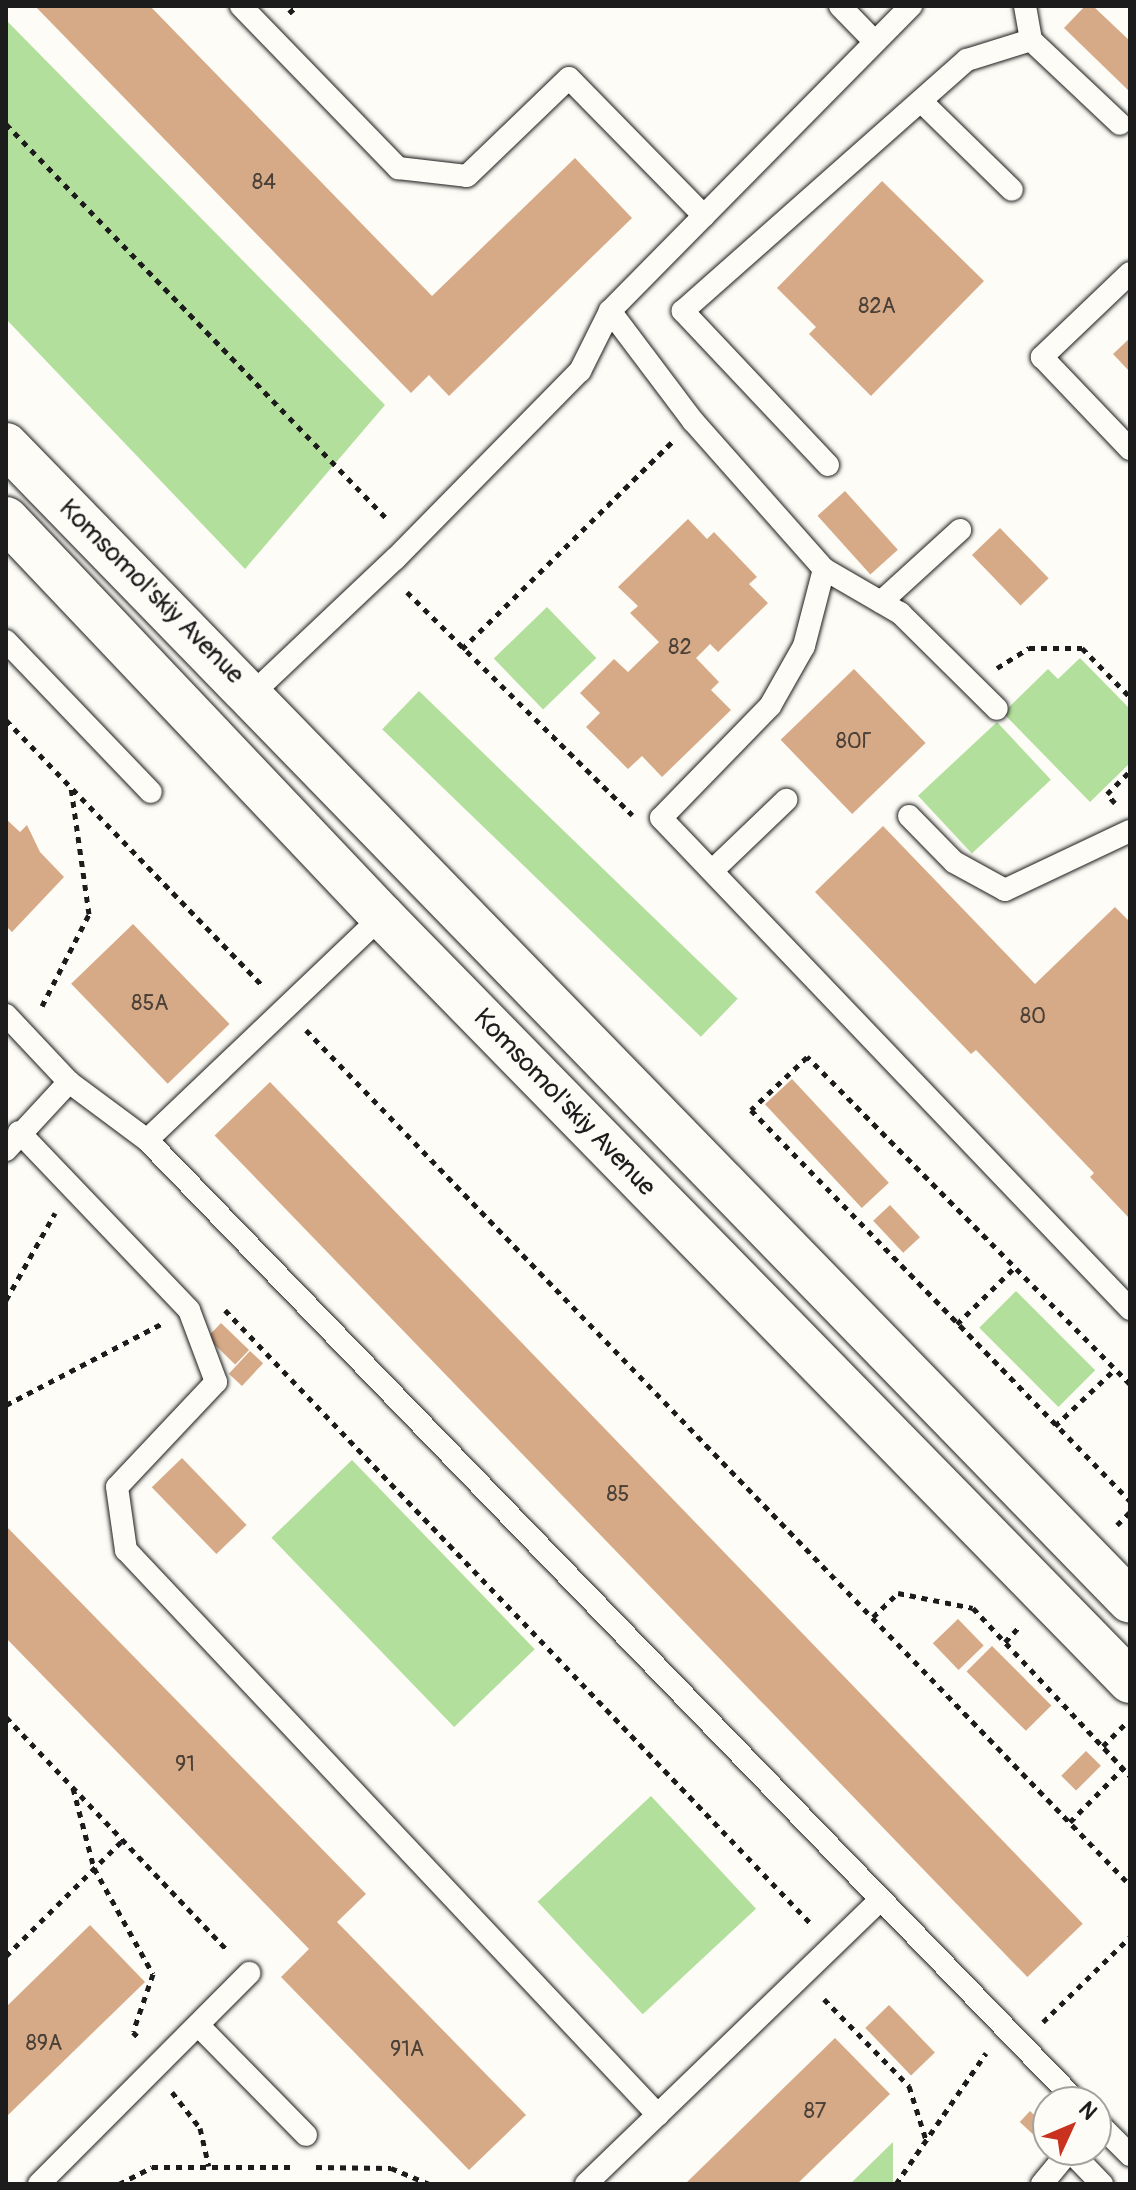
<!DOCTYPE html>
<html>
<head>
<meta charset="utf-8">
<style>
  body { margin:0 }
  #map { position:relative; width:1136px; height:2190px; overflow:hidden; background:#fdfcf7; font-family:Pangolin,sans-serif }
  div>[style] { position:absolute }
  .green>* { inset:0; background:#b3df9c; transform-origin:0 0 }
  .building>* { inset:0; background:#d6aa87; transform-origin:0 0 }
  .path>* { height:5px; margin-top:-2.5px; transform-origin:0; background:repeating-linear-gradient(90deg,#1c1c1c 0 6px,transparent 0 12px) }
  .roads { filter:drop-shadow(0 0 2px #1c1c1c) drop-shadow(0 0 2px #1c1c1c) }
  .service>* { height:22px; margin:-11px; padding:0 11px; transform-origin:11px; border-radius:11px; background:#fdfcf7 }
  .secondary>* { height:44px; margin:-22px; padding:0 22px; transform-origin:22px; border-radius:22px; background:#fdfcf7 }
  span { translate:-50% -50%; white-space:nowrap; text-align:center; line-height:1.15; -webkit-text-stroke:6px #fdfcf7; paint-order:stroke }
  .number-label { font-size:22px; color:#4a4037 }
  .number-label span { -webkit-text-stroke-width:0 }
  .street-label { font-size:26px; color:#1c1c1c }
  .frame { position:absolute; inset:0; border:8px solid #1c1c1c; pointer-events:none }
  .north { position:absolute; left:1032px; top:2086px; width:80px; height:80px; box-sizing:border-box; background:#fdfcf7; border:2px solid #a3a29f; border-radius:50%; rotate:46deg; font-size:22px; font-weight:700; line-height:32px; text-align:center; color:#1c1c1c }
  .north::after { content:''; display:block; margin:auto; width:28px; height:36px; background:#c8321e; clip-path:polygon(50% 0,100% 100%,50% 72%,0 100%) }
</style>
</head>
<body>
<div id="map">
  <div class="green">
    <div style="clip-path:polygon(6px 20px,385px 405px,245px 569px,6px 319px)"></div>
    <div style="left:547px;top:607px;width:71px;height:74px;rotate:46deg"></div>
    <div style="clip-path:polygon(1080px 658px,1130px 709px,1130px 763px,1090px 802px,1003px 713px,1048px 669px,1058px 679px)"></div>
    <div style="left:419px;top:691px;width:443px;height:53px;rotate:44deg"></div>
    <div style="left:997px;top:722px;width:79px;height:108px;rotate:47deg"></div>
    <div style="left:1016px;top:1291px;width:112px;height:52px;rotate:45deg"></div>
    <div style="left:352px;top:1460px;width:263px;height:112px;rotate:46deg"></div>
    <div style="left:651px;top:1796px;width:154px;height:155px;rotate:47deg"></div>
    <div style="clip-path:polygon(893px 2142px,893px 2184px,850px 2184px)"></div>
  </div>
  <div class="building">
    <div style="clip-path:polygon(35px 6px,150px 6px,432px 296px,575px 158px,632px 218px,449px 396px,429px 375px,411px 393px)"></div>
    <div style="clip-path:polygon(1085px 6px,1093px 6px,1130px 41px,1130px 92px,1064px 28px)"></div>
    <div style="clip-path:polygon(882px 181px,984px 281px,871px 396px,809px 334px,816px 327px,777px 288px)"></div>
    <div style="clip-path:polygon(1130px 338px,1130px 372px,1113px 354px)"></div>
    <div style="left:845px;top:491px;width:79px;height:37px;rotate:48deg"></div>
    <div style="clip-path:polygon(688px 519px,707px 539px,714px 532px,757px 577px,749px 584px,768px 603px,718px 652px,710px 644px,696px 658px,719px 682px,711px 690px,731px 710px,662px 777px,642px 756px,628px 769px,586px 727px,600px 713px,580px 693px,614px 659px,628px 672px,659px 642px,630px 613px,638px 606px,618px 587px)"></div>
    <div style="left:1000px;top:528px;width:70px;height:39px;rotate:46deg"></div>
    <div style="left:854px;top:669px;width:103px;height:102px;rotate:46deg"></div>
    <div style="clip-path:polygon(6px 819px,20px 832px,27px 825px,40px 852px,64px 877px,12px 932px,6px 926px)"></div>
    <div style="clip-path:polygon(883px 826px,1035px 984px,1115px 907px,1130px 922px,1130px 1219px,1090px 1177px,1094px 1173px,976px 1050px,971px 1054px,815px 892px)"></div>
    <div style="left:133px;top:924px;width:139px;height:86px;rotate:46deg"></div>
    <div style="left:792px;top:1079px;width:142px;height:37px;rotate:47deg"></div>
    <div style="left:270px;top:1082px;width:1170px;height:77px;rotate:46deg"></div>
    <div style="left:890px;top:1205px;width:44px;height:23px;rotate:47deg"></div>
    <div style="left:221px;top:1323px;width:39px;height:20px;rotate:44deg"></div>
    <div style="left:250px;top:1351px;width:18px;height:31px;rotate:43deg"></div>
    <div style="left:182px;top:1458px;width:93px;height:42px;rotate:46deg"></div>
    <div style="clip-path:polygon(6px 1526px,366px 1894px,337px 1922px,526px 2115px,469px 2170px,281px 1977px,309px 1949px,6px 1638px)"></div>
    <div style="left:958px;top:1619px;width:37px;height:35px;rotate:46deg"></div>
    <div style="left:992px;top:1646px;width:84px;height:36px;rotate:45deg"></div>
    <div style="left:1086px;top:1751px;width:21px;height:35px;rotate:45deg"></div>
    <div style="clip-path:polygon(90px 1925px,145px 1982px,6px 2117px,6px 2007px)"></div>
    <div style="left:889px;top:2005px;width:66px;height:33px;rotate:46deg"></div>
    <div style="clip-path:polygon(835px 2038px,890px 2094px,797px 2184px,685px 2184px)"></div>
    <div style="left:1030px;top:2111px;width:25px;height:15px;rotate:43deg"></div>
  </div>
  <div class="path">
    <div style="left:289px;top:13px;width:11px;rotate:-41deg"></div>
    <div style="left:6px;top:124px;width:550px;rotate:46.03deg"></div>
    <div style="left:407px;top:592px;width:317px;rotate:44.7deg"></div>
    <div style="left:462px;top:649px;width:295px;rotate:-44.6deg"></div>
    <div style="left:997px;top:668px;width:38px;rotate:-32deg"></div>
    <div style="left:1029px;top:648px;width:53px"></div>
    <div style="left:1082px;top:648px;width:69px;rotate:45.6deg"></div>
    <div style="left:6px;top:720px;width:370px;rotate:46deg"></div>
    <div style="left:1115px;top:803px;width:12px;rotate:-132deg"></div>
    <div style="left:1107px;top:794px;width:33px;rotate:-45deg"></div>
    <div style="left:42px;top:1006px;width:103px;rotate:-62.9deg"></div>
    <div style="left:89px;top:914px;width:127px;rotate:-98.1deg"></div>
    <div style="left:306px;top:1030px;width:1187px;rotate:46.06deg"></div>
    <div style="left:6px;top:1300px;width:100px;rotate:-60.6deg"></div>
    <div style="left:225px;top:1310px;width:850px;rotate:46.33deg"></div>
    <div style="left:957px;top:1324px;width:81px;rotate:-44.5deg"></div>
    <div style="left:1130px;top:1384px;width:460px;rotate:-134.6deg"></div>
    <div style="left:807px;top:1057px;width:77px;rotate:136.6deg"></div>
    <div style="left:751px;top:1110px;width:545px;rotate:45.89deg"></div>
    <div style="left:6px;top:1405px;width:175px;rotate:-27.6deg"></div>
    <div style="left:1055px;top:1426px;width:83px;rotate:-43.5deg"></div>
    <div style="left:1117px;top:1525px;width:18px;rotate:-45deg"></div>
    <div style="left:873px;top:1617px;width:35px;rotate:-44deg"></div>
    <div style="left:898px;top:1593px;width:76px;rotate:11.3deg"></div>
    <div style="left:973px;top:1608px;width:230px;rotate:46.9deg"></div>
    <div style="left:1005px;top:1642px;width:19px;rotate:-47deg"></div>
    <div style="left:6px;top:1717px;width:320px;rotate:46.5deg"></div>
    <div style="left:1103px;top:1746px;width:33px;rotate:-45deg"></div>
    <div style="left:73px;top:1788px;width:83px;rotate:75.3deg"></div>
    <div style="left:94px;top:1868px;width:121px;rotate:60.9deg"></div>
    <div style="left:153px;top:1974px;width:61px;rotate:109deg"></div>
    <div style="left:133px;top:2032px;width:8px;rotate:45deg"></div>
    <div style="left:1070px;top:1822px;width:76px;rotate:-45.5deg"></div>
    <div style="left:6px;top:1956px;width:165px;rotate:-44.8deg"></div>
    <div style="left:824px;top:1999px;width:122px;rotate:45.7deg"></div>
    <div style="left:909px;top:2086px;width:57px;rotate:72.5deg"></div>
    <div style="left:1043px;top:2022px;width:122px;rotate:-44.3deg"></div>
    <div style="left:172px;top:2092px;width:46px;rotate:52.1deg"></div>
    <div style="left:200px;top:2128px;width:39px;rotate:77deg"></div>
    <div style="left:316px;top:2167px;width:75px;rotate:0.8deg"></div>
    <div style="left:391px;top:2168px;width:41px;rotate:22.8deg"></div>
    <div style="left:119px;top:2184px;width:37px;rotate:-27deg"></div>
    <div style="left:152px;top:2167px;width:142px"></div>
    <div style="left:896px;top:2184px;width:159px;rotate:-55.5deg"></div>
  </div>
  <div class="roads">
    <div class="service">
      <div style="left:241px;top:6px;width:226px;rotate:45.9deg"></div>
      <div style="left:398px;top:168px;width:69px;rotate:6.6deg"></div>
      <div style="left:467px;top:176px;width:141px;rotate:-43.9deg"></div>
      <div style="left:569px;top:78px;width:193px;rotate:45.6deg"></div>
      <div style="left:840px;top:6px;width:49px;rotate:45.8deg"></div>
      <div style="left:1025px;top:6px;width:35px;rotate:80deg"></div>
      <div style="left:1031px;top:40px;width:122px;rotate:43.3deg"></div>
      <div style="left:923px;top:103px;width:124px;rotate:44.3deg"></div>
      <div style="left:1130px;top:273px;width:122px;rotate:136.3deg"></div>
      <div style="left:1042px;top:357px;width:127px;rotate:46.3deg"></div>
      <div style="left:610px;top:311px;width:138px;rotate:53deg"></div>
      <div style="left:693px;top:421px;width:198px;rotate:48.5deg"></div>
      <div style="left:824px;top:569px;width:80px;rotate:104.6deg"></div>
      <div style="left:804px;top:646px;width:69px;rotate:119.5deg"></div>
      <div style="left:770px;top:706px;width:156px;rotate:134.2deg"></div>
      <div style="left:661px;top:818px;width:679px;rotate:46.31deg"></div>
      <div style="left:828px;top:465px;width:212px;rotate:-133.3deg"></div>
      <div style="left:683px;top:311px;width:379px;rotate:-41.5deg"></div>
      <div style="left:967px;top:60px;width:67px;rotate:-17.4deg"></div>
      <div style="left:824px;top:569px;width:88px;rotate:30.1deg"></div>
      <div style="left:900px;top:613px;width:136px;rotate:44.7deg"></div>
      <div style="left:881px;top:602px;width:107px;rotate:-42.3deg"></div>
      <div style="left:6px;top:641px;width:209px;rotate:46.2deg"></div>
      <div style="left:252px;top:694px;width:197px;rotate:-43.4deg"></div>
      <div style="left:395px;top:559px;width:264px;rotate:-45.5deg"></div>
      <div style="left:580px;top:371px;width:67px;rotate:-63.4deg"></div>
      <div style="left:610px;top:311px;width:429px;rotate:-45.4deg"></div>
      <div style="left:909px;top:816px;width:64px;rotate:45.6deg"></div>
      <div style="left:954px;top:862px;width:58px;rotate:28.8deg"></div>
      <div style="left:1005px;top:890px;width:138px;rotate:-25.3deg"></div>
      <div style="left:712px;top:871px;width:103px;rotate:-43.8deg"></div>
      <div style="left:6px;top:1015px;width:92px;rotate:46.8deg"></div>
      <div style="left:69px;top:1082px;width:97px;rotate:36.6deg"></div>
      <div style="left:147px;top:1140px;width:1338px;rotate:45.97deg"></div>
      <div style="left:19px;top:1132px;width:246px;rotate:46.3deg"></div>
      <div style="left:189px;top:1310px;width:77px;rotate:69.4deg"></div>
      <div style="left:216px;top:1382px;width:144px;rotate:133.3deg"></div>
      <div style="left:117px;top:1487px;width:64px;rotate:81.9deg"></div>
      <div style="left:126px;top:1550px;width:776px;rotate:46.72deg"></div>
      <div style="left:147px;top:1140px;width:325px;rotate:-43.6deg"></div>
      <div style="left:6px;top:1150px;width:93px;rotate:-47.2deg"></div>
      <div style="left:198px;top:2025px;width:154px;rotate:45.5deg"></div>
      <div style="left:1096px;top:2121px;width:48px;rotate:45deg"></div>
      <div style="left:1070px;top:2151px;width:46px;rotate:45.9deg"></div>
      <div style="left:39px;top:2184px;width:298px;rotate:-45.1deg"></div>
      <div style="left:586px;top:2184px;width:409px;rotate:-44deg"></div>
      <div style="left:1042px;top:2184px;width:44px;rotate:-50.5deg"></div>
    </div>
    <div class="secondary">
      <div style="left:6px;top:445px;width:1612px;rotate:45.8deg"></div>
      <div style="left:6px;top:519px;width:547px;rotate:46.56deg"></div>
      <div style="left:382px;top:916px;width:1070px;rotate:45.64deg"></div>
    </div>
  </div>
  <div class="number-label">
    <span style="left:264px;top:183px">84</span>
    <span style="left:877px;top:307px">82А</span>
    <span style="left:680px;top:648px">82</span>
    <span style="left:854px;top:742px">80Г</span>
    <span style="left:150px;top:1004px">85А</span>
    <span style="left:1033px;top:1017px">80</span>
    <span style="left:618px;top:1495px">85</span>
    <span style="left:185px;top:1765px">91</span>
    <span style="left:44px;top:2044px">89А</span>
    <span style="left:407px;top:2050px">91А</span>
    <span style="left:815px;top:2112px">87</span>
  </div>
  <div class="street-label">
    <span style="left:151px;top:592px;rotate:45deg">Komsomol'skiy Avenue</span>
    <span style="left:564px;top:1103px;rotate:46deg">Komsomol'skiy Avenue</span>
  </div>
  <div class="frame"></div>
  <div class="north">N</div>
</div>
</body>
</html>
